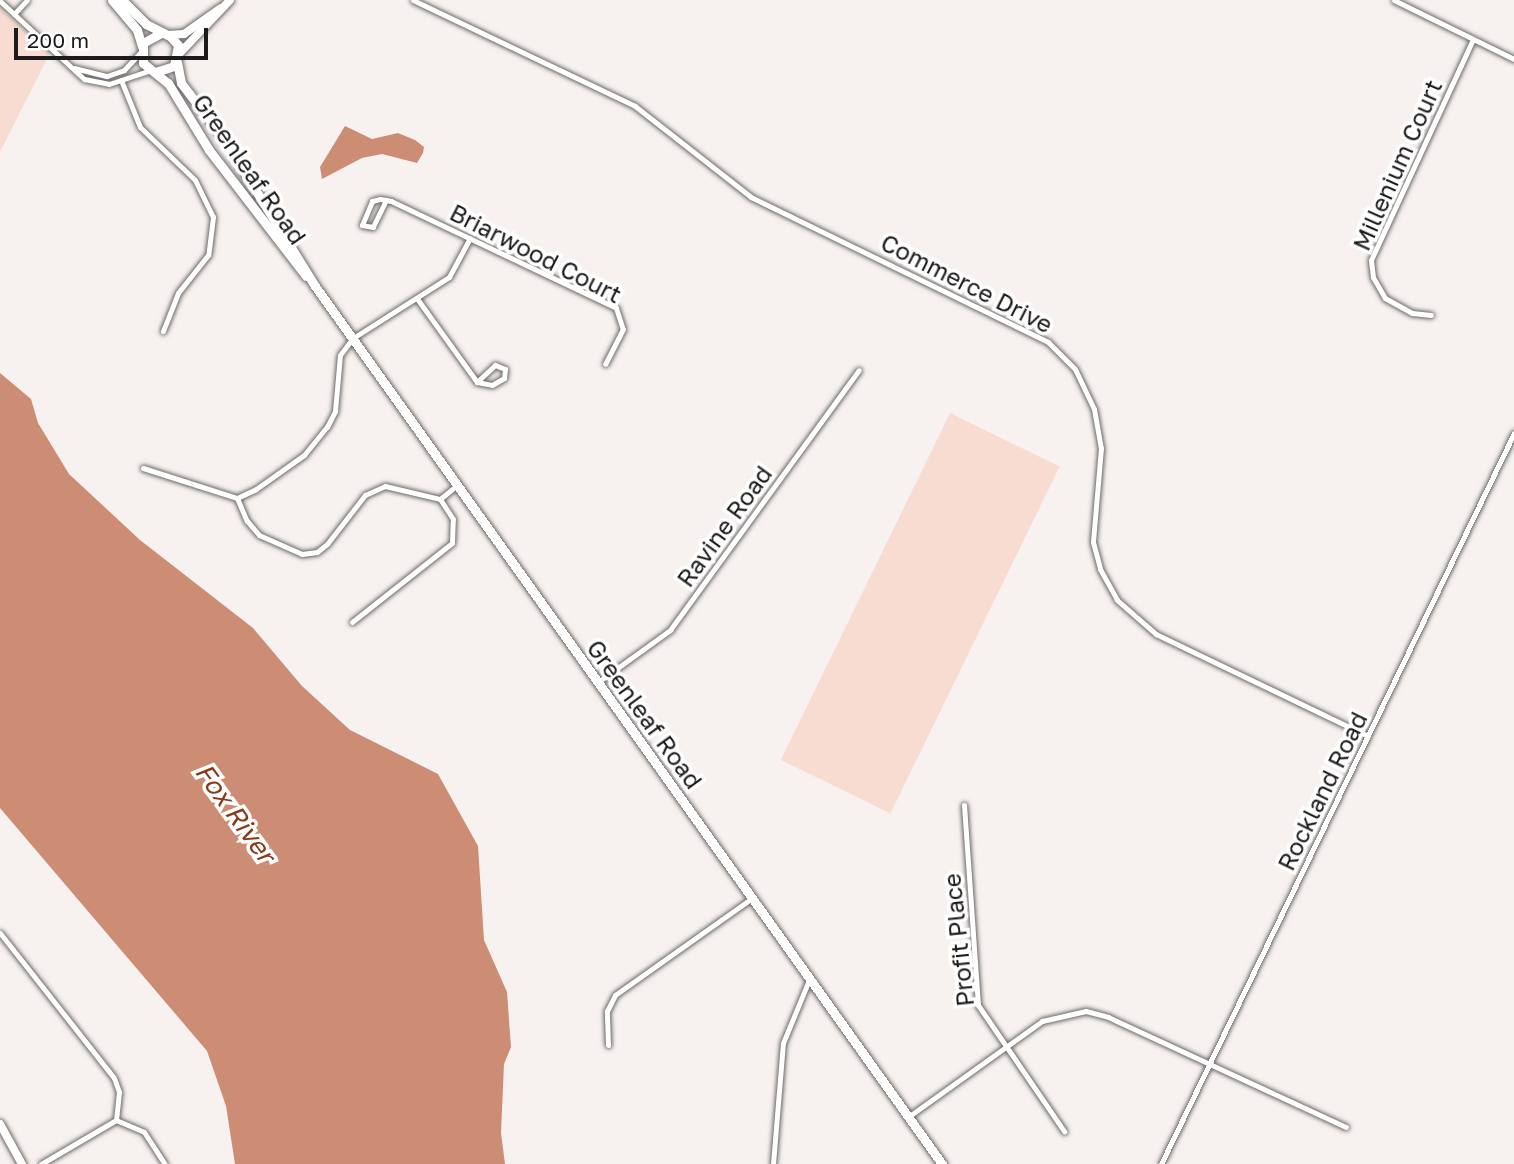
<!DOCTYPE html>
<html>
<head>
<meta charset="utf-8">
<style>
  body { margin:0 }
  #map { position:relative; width:1514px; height:1164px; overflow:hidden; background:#f7f2f0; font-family:"Golos Text",sans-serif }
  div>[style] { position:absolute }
  .green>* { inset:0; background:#f8dcd2; transform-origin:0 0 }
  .water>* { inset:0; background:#cd8d75 }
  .roads { filter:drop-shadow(0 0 2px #6d6968) drop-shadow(0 0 2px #6d6968) }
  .street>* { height:5px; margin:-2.5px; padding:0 2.5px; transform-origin:2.5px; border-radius:2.5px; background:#fff }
  .secondary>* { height:8px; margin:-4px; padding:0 4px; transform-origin:4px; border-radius:4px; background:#fff }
  .primary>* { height:9px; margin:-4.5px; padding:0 4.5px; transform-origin:4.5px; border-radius:4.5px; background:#fff }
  span { translate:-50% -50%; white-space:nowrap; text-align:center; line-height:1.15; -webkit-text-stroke:7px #fff; paint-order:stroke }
  .street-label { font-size:24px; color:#1c1a1a }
  .water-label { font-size:26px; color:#883a19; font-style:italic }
  .scale { position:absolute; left:14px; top:28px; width:194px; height:32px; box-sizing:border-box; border:4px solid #1c1a1a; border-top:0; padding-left:9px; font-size:21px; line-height:24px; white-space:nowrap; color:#1c1a1a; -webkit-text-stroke:5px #fff; paint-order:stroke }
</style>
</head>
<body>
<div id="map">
  <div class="green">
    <div style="clip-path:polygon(0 8px,50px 53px,0 152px)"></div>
    <div style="left:950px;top:413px;width:122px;height:386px;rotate:26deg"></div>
  </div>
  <div class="water">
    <div style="clip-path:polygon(345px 126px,372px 139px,398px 133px,415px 140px,424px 147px,423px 153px,417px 163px,382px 154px,362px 158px,322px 179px,320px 167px)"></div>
    <div style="clip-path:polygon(0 373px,31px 399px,38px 423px,69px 474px,140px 540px,253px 628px,302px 686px,350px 730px,438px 774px,478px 846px,484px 940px,507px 992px,511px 1047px,504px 1064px,501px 1133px,505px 1164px,235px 1164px,226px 1106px,207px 1051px,0 808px)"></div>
  </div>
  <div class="roads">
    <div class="street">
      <div style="left:413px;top:0;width:246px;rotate:25.5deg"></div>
      <div style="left:635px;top:106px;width:147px;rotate:38.1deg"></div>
      <div style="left:751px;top:197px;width:331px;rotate:26deg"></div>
      <div style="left:1048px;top:342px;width:38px;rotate:45deg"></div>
      <div style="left:1075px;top:369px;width:44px;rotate:64.6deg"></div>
      <div style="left:1094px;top:409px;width:40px;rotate:80deg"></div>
      <div style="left:1101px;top:448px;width:94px;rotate:94.9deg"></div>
      <div style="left:1093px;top:542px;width:28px;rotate:75deg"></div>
      <div style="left:1100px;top:569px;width:35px;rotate:61deg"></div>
      <div style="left:1117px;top:600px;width:52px;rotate:41.1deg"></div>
      <div style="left:1156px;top:634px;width:235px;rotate:25.7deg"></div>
      <div style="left:1394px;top:0;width:134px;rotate:26.2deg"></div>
      <div style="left:0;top:1px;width:115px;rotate:42.9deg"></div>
      <div style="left:84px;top:79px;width:25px;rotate:11deg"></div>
      <div style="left:109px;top:84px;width:44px;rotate:-18.4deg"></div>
      <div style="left:14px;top:14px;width:19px;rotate:-47deg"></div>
      <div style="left:74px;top:68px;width:34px;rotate:14deg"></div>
      <div style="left:107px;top:76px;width:18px;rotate:-19deg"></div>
      <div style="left:124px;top:70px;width:25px;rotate:-47deg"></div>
      <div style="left:121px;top:80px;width:51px;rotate:68deg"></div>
      <div style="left:140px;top:127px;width:76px;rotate:43.9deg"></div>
      <div style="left:195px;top:180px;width:41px;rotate:64.1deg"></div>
      <div style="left:213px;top:217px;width:38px;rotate:97deg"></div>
      <div style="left:208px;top:255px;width:48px;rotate:128.3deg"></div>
      <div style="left:178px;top:293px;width:41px;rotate:111.5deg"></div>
      <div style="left:386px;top:200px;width:30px;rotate:116deg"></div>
      <div style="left:373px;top:227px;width:11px;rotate:-170deg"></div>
      <div style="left:362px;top:225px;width:26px;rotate:-67deg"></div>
      <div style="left:372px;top:201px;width:8px;rotate:-14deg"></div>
      <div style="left:380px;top:199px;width:6px;rotate:9deg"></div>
      <div style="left:386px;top:200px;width:5px;rotate:11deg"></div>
      <div style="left:391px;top:201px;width:249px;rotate:25.4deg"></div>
      <div style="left:616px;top:308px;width:22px;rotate:72deg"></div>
      <div style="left:623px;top:329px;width:39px;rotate:117deg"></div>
      <div style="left:418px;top:300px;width:101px;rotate:54.3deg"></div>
      <div style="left:477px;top:382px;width:15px;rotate:11deg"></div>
      <div style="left:492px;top:385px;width:14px;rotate:-30deg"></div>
      <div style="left:504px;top:378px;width:9px;rotate:-84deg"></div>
      <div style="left:505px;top:369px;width:11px;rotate:-158deg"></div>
      <div style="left:495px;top:365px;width:25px;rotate:137deg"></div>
      <div style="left:1431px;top:315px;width:19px;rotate:-174deg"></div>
      <div style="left:1412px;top:313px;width:31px;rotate:-151deg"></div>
      <div style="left:1385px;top:298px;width:24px;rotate:-120deg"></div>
      <div style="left:1373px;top:277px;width:17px;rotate:-97deg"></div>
      <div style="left:1371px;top:260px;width:243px;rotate:-65.2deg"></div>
      <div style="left:143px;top:468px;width:99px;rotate:17.7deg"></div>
      <div style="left:237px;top:498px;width:21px;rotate:-25deg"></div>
      <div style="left:256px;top:489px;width:59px;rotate:-35.3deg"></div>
      <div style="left:304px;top:455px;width:36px;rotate:-51deg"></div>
      <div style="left:327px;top:427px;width:18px;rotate:-63deg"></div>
      <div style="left:335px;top:411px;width:56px;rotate:-84.9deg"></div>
      <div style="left:340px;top:355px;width:21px;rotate:-53deg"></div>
      <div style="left:353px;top:338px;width:114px;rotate:-32.4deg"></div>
      <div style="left:449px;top:277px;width:44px;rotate:-61.7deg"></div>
      <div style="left:237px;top:498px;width:25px;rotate:67deg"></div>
      <div style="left:247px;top:521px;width:18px;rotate:49deg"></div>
      <div style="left:259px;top:535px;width:47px;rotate:23.8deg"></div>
      <div style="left:302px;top:554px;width:15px;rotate:-8deg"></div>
      <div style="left:317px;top:552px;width:13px;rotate:-39deg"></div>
      <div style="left:327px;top:544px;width:62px;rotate:-52.2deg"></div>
      <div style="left:365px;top:495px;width:22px;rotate:-24deg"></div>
      <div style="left:385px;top:486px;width:57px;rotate:13.3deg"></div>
      <div style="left:440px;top:499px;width:22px;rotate:-39deg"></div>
      <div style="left:352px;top:622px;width:127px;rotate:-38.3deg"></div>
      <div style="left:452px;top:543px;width:24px;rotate:-88deg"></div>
      <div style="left:453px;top:519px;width:24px;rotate:-123deg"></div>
      <div style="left:598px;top:682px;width:89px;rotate:-35.8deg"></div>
      <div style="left:670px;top:630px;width:321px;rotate:-54deg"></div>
      <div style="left:964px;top:805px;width:200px;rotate:86deg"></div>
      <div style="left:978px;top:1005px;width:153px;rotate:55.7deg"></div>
      <div style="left:0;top:933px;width:184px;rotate:51.8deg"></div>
      <div style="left:114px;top:1078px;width:15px;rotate:70deg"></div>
      <div style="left:119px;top:1092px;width:28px;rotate:96deg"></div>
      <div style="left:608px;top:1045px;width:34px;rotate:-92deg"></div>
      <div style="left:607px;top:1011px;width:18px;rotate:-63deg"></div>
      <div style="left:615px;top:995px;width:168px;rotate:-35.3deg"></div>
      <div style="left:908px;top:1117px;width:165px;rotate:-35.6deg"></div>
      <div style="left:1042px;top:1021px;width:45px;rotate:-12.8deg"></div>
      <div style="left:1086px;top:1011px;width:23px;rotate:15deg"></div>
      <div style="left:1108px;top:1017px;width:262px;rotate:24.8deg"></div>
      <div style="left:116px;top:1120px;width:30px;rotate:23deg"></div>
      <div style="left:144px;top:1132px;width:38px;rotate:57deg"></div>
      <div style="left:41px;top:1164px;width:87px;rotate:-30.4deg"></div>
      <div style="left:773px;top:1164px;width:121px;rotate:-85.3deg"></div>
      <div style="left:783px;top:1043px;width:68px;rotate:-67.6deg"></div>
      <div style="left:1161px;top:1164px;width:812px;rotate:-64.22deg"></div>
    </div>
    <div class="secondary">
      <div style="left:167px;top:35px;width:17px;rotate:-3deg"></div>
      <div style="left:184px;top:34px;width:45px;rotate:-35.1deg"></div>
      <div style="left:179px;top:54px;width:74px;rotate:-46.6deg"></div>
      <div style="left:0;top:1124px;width:46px;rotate:61.2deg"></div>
    </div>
    <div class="primary">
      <div style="left:112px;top:0;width:39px;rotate:50deg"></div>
      <div style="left:137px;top:30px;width:17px;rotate:73deg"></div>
      <div style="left:122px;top:0;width:34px;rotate:45deg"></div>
      <div style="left:146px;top:24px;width:27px;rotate:27deg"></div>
      <div style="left:170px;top:36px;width:12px;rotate:48deg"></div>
      <div style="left:178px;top:45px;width:21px;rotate:101deg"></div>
      <div style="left:174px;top:66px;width:19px;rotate:162deg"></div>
      <div style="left:161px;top:33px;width:21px;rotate:151deg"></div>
      <div style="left:143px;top:43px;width:20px;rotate:90deg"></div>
      <div style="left:143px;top:63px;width:32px;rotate:39deg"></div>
      <div style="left:168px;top:83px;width:79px;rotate:58.5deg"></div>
      <div style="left:209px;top:150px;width:159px;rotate:52.4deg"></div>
      <div style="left:177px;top:62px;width:21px;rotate:79deg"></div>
      <div style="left:181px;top:83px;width:67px;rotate:52.3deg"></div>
      <div style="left:222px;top:136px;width:176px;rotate:58.2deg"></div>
      <div style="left:315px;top:286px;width:1079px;rotate:54.47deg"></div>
    </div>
  </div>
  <div class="street-label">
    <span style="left:1397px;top:165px;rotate:-66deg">Millenium Court</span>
    <span style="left:250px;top:169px;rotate:55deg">Greenleaf Road</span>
    <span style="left:536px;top:253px;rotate:27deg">Briarwood Court</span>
    <span style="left:967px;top:283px;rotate:27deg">Commerce Drive</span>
    <span style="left:724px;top:526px;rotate:-54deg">Ravine Road</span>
    <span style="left:645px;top:714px;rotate:54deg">Greenleaf Road</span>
    <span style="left:1322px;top:791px;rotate:-64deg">Rockland Road</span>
    <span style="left:958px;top:940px;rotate:-96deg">Profit Place</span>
  </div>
  <div class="water-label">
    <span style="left:235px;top:813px;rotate:54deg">Fox River</span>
  </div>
  <div class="scale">200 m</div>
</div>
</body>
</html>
